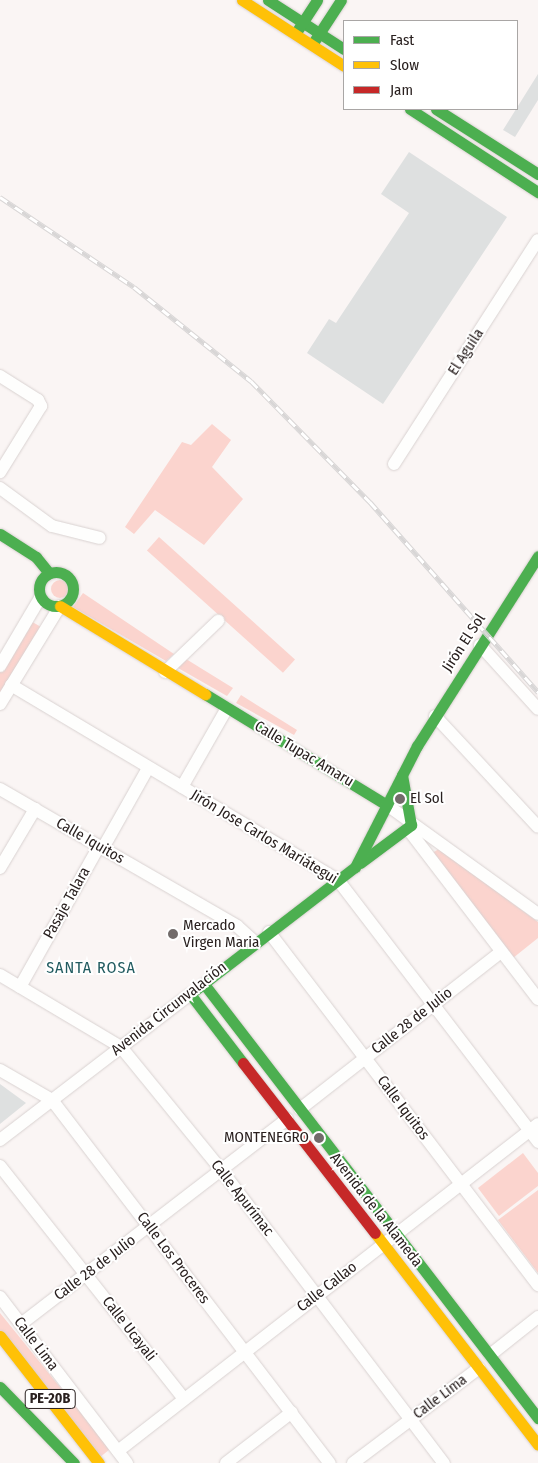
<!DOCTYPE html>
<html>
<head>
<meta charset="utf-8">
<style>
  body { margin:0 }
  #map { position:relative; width:538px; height:1463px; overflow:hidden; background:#faf5f4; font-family:"Fira Sans Condensed",sans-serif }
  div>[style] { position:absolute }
  .green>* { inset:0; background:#fbd4ce; transform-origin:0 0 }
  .round { border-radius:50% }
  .building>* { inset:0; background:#dee0e0 }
  .roads { filter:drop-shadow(0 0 1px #d9d2d1) drop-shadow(0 0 1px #d9d2d1) }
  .street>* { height:12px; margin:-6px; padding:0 6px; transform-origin:6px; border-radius:6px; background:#fefefd }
  .fast>* { height:11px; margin:-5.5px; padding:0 5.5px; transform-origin:5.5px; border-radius:5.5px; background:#4caf50 }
  .fast>.ring { margin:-5.5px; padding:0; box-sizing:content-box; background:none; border:11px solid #4caf50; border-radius:50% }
  .slow>* { height:11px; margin:-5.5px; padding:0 5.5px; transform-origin:5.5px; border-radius:5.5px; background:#ffc107 }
  .jam>* { height:11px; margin:-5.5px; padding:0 5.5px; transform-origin:5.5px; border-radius:5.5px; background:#c62828 }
  .rail>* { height:5px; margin-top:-2.5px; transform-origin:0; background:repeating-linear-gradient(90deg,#fff 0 9px,#d8d6d6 0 18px); box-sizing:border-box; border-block:1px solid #d8d6d6 }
  .dots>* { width:14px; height:14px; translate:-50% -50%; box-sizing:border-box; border:2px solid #fff; border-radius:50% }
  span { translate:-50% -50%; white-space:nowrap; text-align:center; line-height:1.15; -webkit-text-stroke:4px #fff; paint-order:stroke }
  .shield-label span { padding:1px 4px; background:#fff; border:1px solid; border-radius:4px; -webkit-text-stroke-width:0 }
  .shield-label { font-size:14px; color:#29201f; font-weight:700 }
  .street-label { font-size:15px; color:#29201f }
  .poi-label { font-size:15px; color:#29201f }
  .left { translate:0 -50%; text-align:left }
  .right { translate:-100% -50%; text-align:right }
  .neighbourhood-label { font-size:16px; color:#225c61; letter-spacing:1px }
  .legend { position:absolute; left:343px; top:20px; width:175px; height:90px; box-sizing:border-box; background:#fff; border:1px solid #a9a6a5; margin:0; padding:6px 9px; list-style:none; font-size:15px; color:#29201f }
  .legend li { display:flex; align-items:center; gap:10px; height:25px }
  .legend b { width:25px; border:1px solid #a9a6a5 }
</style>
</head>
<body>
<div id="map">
  <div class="green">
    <div style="clip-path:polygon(212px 424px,231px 440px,212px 467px,243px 499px,204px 545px,155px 510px,134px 534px,125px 527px,182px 442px,191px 445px)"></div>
    <div style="left:159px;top:537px;width:183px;height:18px;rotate:42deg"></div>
    <div class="round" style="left:51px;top:580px;width:18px;height:18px"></div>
    <div style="clip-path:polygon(83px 593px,174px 654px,166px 661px,73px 607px)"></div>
    <div style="clip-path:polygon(29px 620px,41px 627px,0 697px,0 670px)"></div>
    <div style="clip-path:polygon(186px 659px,233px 688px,227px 696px,178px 668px)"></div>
    <div style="clip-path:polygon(241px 695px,297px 730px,294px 735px,236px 703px)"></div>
    <div style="clip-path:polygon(439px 849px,538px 922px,538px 938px,513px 958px,432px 853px)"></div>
    <div style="clip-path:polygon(523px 1153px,538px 1173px,538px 1186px,499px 1216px,478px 1188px)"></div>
    <div style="clip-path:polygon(538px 1190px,538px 1273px,498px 1220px)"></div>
    <div style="left:0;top:1313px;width:175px;height:12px;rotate:51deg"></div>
  </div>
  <div class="building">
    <div style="clip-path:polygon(538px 74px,538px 100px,515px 137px,503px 130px)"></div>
    <div style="clip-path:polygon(409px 152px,507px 217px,383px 404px,307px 353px,329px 319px,336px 323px,409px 213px,381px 194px)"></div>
    <div style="clip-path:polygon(0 1084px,26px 1103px,0 1124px)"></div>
  </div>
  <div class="roads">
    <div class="street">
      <div style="left:0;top:376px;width:45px;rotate:32.3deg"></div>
      <div style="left:38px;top:400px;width:7px;rotate:63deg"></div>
      <div style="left:41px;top:406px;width:78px;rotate:121.8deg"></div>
      <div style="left:394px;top:464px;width:266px;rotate:-57.3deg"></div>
      <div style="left:0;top:488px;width:64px;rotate:36.2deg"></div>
      <div style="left:52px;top:526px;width:49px;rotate:14deg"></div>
      <div style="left:480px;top:645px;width:86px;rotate:47.8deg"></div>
      <div style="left:0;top:666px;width:79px;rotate:-59.5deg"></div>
      <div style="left:165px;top:672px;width:74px;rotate:-43.9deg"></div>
      <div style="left:11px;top:685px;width:381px;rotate:30.8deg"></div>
      <div style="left:338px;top:880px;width:330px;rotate:52.6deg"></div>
      <div style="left:0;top:704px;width:115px;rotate:-58.5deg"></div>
      <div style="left:435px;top:716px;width:151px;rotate:47.1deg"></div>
      <div style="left:182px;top:787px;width:91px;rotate:-60.3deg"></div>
      <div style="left:0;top:789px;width:274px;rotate:30deg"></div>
      <div style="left:237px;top:926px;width:25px;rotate:42deg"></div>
      <div style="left:387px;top:805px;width:186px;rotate:35.8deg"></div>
      <div style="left:408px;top:829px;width:214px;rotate:52.6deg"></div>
      <div style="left:103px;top:848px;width:92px;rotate:-60.6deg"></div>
      <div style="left:0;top:868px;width:69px;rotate:-59.3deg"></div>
      <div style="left:269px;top:932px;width:444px;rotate:52.7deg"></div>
      <div style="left:0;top:975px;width:141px;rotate:30.8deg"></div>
      <div style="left:121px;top:1047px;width:160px;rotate:50.8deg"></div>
      <div style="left:222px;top:1171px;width:367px;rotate:52.8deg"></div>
      <div style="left:20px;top:987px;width:162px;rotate:-60.7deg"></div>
      <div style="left:0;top:1070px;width:60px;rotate:30deg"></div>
      <div style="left:52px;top:1100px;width:457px;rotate:52.6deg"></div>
      <div style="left:300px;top:1109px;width:255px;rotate:-38deg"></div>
      <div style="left:0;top:1140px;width:240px;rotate:-37.5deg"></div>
      <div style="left:0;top:1166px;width:297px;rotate:51.7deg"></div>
      <div style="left:0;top:1297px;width:209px;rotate:52.6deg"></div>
      <div style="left:21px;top:1324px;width:336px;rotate:-37.6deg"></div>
      <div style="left:490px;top:1355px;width:61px;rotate:-38.4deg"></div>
      <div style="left:118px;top:1451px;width:532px;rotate:-37.9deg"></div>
      <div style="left:226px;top:1463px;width:83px;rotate:-37.7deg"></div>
      <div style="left:353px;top:1463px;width:158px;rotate:-37deg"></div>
    </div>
    <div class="fast">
      <div style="left:268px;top:0;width:90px;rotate:32.8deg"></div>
      <div style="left:297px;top:31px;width:37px;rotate:-57deg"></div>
      <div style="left:313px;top:43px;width:51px;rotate:-56.9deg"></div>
      <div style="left:410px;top:109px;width:153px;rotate:33deg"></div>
      <div style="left:436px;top:109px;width:121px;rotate:32.5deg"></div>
      <div style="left:0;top:534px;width:43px;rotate:32.6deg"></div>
      <div style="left:36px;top:557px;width:21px;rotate:51deg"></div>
      <div class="ring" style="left:39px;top:572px;width:23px;height:23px"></div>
      <div style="left:205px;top:694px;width:213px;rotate:31.4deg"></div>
      <div style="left:360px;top:863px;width:64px;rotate:-36.7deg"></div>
      <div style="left:411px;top:825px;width:51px;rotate:-100.2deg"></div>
      <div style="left:204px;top:984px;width:548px;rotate:52.42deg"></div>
      <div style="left:243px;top:1063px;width:87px;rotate:-127.5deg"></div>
      <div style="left:190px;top:994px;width:208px;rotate:-37.6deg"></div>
      <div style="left:355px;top:867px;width:136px;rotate:-62.9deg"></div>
      <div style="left:417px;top:746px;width:225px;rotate:-57.5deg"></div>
      <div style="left:0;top:1387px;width:106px;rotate:45.8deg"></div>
    </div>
    <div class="slow">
      <div style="left:242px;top:0;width:121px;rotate:32.9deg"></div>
      <div style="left:60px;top:606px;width:170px;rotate:31.3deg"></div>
      <div style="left:375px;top:1233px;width:267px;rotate:52.4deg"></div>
      <div style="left:0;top:1336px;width:161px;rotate:52.1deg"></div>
    </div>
    <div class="jam">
      <div style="left:243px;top:1063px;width:215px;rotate:52.2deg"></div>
    </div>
  </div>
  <div class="rail">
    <div style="left:0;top:197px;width:161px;rotate:33.9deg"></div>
    <div style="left:134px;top:287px;width:150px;rotate:38.8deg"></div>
    <div style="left:251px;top:381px;width:170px;rotate:45.5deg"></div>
    <div style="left:370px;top:502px;width:254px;rotate:48.5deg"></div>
  </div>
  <div class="dots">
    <div style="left:400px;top:799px;background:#726b6a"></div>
    <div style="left:173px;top:934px;background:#726b6a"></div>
    <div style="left:319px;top:1138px;background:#726b6a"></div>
  </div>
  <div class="shield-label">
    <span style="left:50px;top:1399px">PE-20B</span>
  </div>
  <div class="street-label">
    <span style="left:466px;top:352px;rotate:-57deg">El Aguila</span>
    <span style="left:464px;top:643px;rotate:-57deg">Jirón El Sol</span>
    <span style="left:304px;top:754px;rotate:31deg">Calle Tupac Amaru</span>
    <span style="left:264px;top:837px;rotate:31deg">Jirón Jose Carlos Mariátegui</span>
    <span style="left:90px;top:841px;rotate:30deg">Calle Iquitos</span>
    <span style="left:67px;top:903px;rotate:-61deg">Pasaje Talara</span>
    <span style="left:169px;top:1009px;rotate:-38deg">Avenida Circunvalación</span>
    <span style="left:412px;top:1021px;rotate:-38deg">Calle 28 de Julio</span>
    <span style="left:403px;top:1108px;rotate:53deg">Calle Iquitos</span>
    <span style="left:242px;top:1198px;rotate:52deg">Calle Apurímac</span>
    <span style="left:376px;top:1210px;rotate:52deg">Avenida de la Alameda</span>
    <span style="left:173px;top:1258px;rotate:53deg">Calle Los Proceres</span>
    <span style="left:95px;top:1268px;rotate:-37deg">Calle 28 de Julio</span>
    <span style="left:327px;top:1287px;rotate:-38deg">Calle Callao</span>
    <span style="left:129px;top:1329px;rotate:52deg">Calle Ucayali</span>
    <span style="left:36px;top:1344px;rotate:53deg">Calle Lima</span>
    <span style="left:440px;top:1397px;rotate:-37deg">Calle Lima</span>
  </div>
  <div class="poi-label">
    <span class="left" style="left:410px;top:799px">El Sol</span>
    <span class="left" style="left:183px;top:934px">Mercado<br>Virgen Maria</span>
    <span class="right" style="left:309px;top:1138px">MONTENEGRO</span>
  </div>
  <div class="neighbourhood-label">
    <span style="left:91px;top:968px">SANTA ROSA</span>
  </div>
  <ul class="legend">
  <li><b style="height:6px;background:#4caf50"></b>Fast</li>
  <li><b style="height:6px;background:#ffc107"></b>Slow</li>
  <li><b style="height:6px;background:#c62828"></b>Jam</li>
  </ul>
</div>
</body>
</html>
